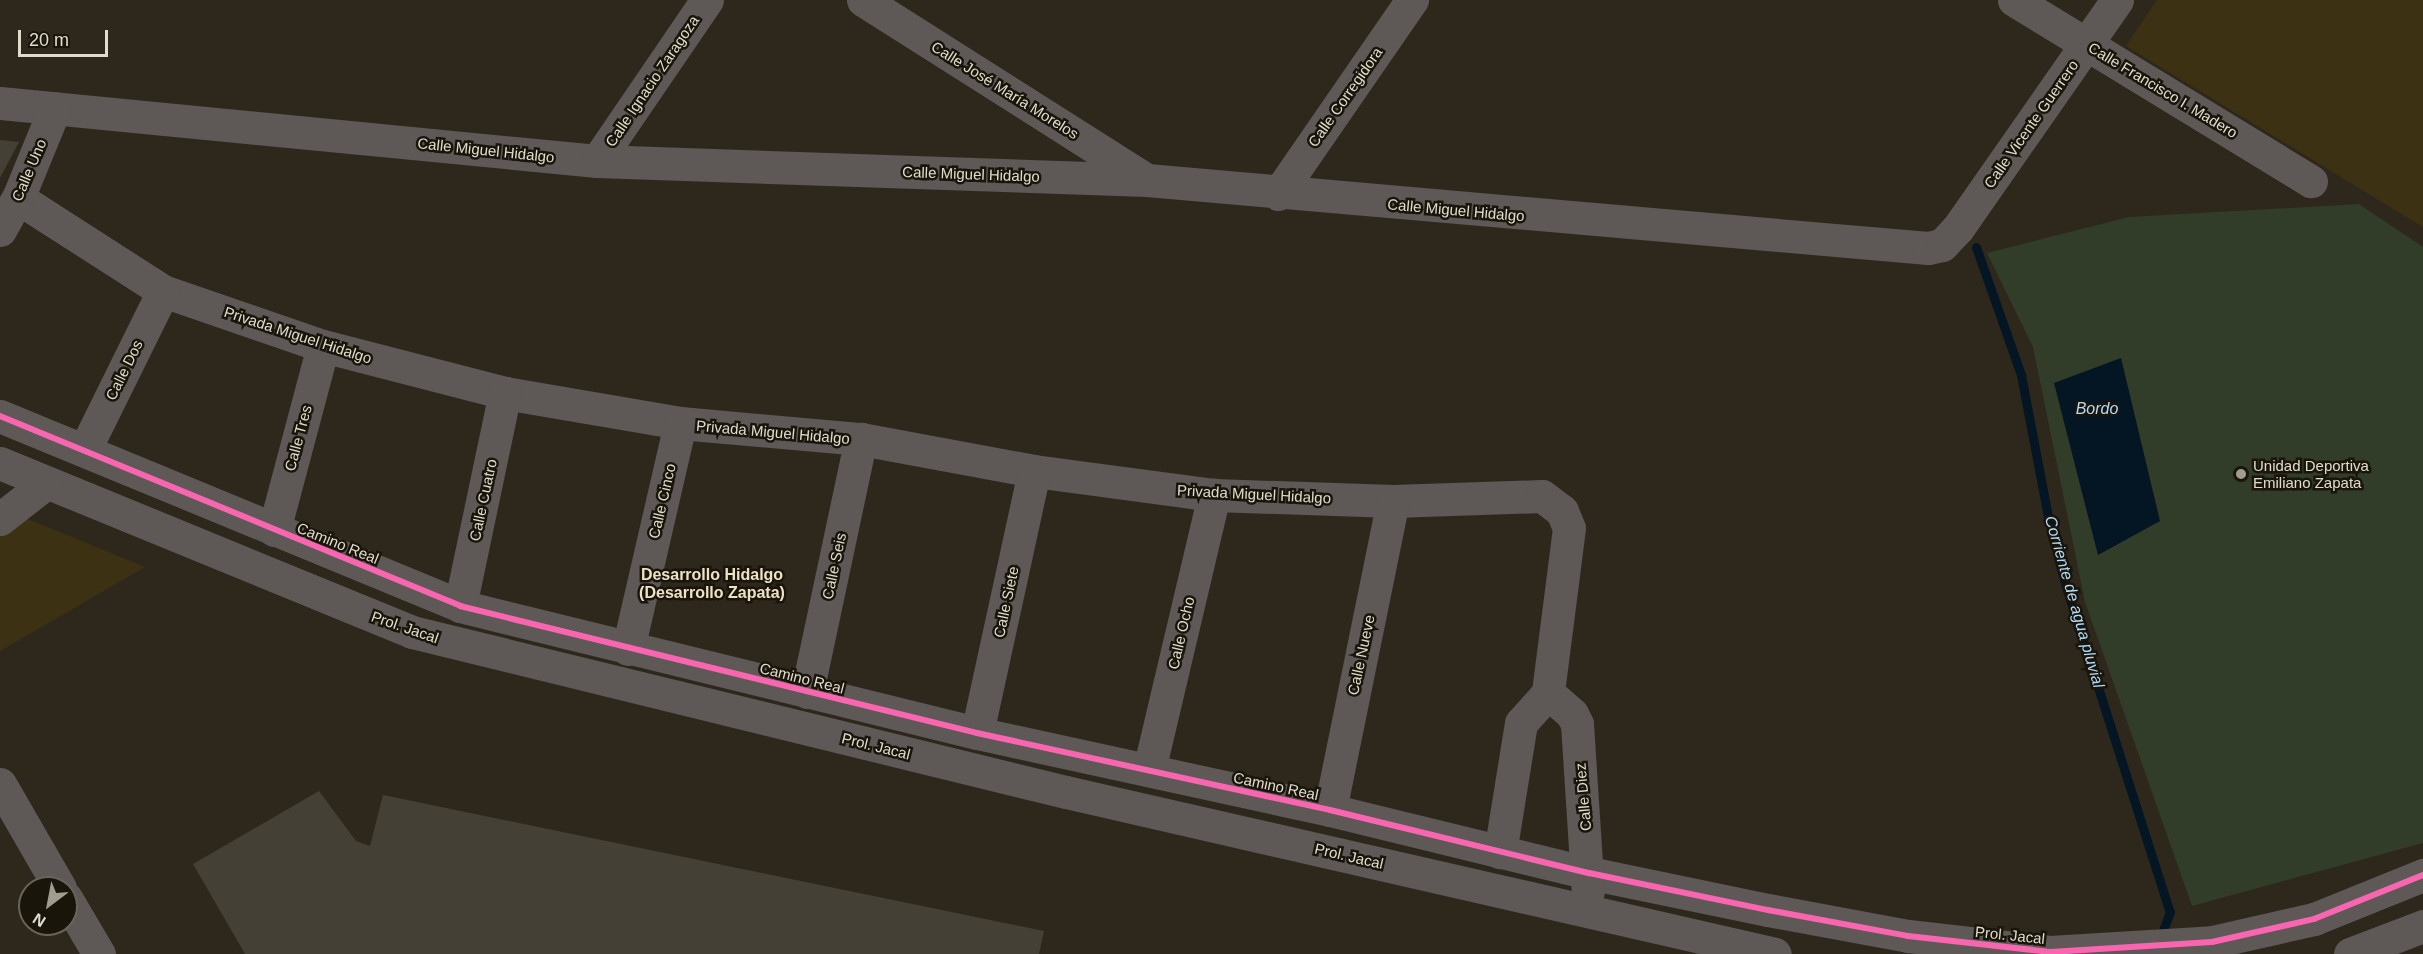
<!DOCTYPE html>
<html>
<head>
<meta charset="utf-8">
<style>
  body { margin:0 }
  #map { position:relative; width:2423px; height:954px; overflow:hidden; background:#2e281c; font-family:Helvetica,sans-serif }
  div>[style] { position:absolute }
  .built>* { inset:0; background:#3d3114 }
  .green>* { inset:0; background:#313c29 }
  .water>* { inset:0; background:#041523 }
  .stream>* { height:9px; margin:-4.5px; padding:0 4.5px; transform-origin:4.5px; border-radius:4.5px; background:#041523 }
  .building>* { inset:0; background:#454035 }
  .minor>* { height:33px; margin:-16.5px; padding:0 16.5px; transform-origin:16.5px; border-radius:16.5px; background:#5e5857 }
  .cycleway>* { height:6px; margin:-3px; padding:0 3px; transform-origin:3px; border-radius:3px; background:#f766af }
  .dots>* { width:16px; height:16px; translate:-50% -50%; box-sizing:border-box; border:3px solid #19150b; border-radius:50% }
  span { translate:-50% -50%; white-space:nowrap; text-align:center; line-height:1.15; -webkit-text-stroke:5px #19150b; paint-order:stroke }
  .street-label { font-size:15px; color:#e1dbcd }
  .poi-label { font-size:15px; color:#e1dbcd }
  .left { translate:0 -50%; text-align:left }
  .water-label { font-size:16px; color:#b1dbfb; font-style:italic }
  .neighbourhood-label { font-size:16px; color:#eee2c5; font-weight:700 }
  .north { position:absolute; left:18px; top:876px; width:60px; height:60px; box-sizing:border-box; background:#19150b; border:2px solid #696459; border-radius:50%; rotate:212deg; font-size:16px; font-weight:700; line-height:24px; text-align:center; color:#e1dbcd }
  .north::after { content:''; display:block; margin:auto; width:21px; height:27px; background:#a29c8f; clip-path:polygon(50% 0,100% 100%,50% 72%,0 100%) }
  .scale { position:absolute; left:18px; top:30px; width:90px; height:27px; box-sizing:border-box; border:3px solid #e1dbcd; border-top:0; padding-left:8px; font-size:18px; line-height:21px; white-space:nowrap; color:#e1dbcd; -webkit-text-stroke:4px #19150b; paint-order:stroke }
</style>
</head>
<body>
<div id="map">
  <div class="built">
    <div style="clip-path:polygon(2157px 0,2423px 0,2423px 227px,2126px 46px)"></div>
    <div style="clip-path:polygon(0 507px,11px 512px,145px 567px,0 651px)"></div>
  </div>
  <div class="green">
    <div style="clip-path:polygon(2359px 204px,2423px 247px,2423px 843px,2192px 906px,2085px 602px,2033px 347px,1987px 253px,2129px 217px)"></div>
  </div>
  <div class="water">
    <div style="clip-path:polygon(2121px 358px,2160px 521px,2098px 555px,2054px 383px)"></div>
  </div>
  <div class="stream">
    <div style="left:1976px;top:247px;width:136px;rotate:70.6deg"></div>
    <div style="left:2021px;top:375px;width:145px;rotate:79.2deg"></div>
    <div style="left:2048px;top:517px;width:72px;rotate:75.6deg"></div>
    <div style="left:2066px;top:587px;width:341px;rotate:72.3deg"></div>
    <div style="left:2170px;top:912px;width:30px;rotate:111deg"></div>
  </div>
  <div class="building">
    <div style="clip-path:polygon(0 140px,19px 142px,0 178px)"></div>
    <div style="clip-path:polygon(319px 791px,356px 841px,370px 846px,383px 795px,1044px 931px,1039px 954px,245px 954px,193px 864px)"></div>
  </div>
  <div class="minor">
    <div style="left:863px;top:0;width:334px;rotate:32.4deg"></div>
    <div style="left:2014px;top:0;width:348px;rotate:31.4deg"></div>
    <div style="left:0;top:103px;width:600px;rotate:5.55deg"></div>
    <div style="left:597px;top:161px;width:550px;rotate:1.98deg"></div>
    <div style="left:1147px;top:180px;width:784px;rotate:4.98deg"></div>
    <div style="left:1928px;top:248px;width:14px;rotate:-12deg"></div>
    <div style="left:1942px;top:245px;width:23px;rotate:-47deg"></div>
    <div style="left:1958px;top:228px;width:278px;rotate:-55.1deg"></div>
    <div style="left:597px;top:161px;width:195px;rotate:-55.7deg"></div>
    <div style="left:1278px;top:194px;width:236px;rotate:-55.4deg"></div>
    <div style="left:18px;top:198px;width:172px;rotate:32.7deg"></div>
    <div style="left:163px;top:291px;width:169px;rotate:19deg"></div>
    <div style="left:323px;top:346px;width:188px;rotate:14.5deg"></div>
    <div style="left:505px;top:393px;width:178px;rotate:9.7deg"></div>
    <div style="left:680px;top:423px;width:182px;rotate:5.1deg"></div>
    <div style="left:861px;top:439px;width:176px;rotate:10.5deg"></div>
    <div style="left:1034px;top:471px;width:182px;rotate:7.6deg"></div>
    <div style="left:1214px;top:495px;width:179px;rotate:1.9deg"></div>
    <div style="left:1393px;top:501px;width:149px;rotate:-1.9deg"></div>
    <div style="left:1542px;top:496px;width:25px;rotate:37deg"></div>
    <div style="left:1562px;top:511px;width:18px;rotate:68deg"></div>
    <div style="left:1569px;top:528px;width:166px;rotate:97.3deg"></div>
    <div style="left:1548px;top:693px;width:40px;rotate:132deg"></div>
    <div style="left:1521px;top:723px;width:131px;rotate:99.2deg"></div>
    <div style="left:0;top:230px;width:37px;rotate:-61deg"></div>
    <div style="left:18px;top:198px;width:97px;rotate:-67.7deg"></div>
    <div style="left:0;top:416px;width:498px;rotate:22.4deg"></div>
    <div style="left:460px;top:606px;width:532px;rotate:13.8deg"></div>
    <div style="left:977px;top:733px;width:361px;rotate:12.3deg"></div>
    <div style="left:1330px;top:810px;width:267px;rotate:13.7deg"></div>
    <div style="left:1589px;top:873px;width:183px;rotate:11.7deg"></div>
    <div style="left:1768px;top:910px;width:142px;rotate:10.5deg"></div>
    <div style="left:1908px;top:936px;width:143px;rotate:6.4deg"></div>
    <div style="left:2050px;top:952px;width:162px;rotate:-3.5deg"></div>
    <div style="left:2212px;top:942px;width:105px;rotate:-12.7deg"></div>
    <div style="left:2314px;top:919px;width:118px;rotate:-22deg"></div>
    <div style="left:85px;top:449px;width:176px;rotate:-63.7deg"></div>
    <div style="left:0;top:463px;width:445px;rotate:22.3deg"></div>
    <div style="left:412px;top:632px;width:673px;rotate:13.75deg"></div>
    <div style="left:1066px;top:792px;width:727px;rotate:12.87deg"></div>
    <div style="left:0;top:519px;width:58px;rotate:-38deg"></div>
    <div style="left:274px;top:530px;width:190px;rotate:-75.1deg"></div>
    <div style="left:460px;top:606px;width:218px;rotate:-78.1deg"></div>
    <div style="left:628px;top:649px;width:232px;rotate:-77deg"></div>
    <div style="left:807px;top:692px;width:259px;rotate:-78deg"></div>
    <div style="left:1548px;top:693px;width:32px;rotate:41deg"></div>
    <div style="left:1572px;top:714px;width:11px;rotate:63deg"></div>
    <div style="left:1577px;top:724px;width:168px;rotate:86.3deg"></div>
    <div style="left:977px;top:733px;width:268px;rotate:-77.7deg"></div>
    <div style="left:1149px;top:770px;width:283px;rotate:-76.7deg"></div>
    <div style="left:0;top:784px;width:120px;rotate:60deg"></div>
    <div style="left:1330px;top:810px;width:315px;rotate:-78.5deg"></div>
    <div style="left:66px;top:898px;width:65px;rotate:59.5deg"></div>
    <div style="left:2350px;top:954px;width:78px;rotate:-21deg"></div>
  </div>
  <div class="cycleway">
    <div style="left:0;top:416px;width:498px;rotate:22.4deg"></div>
    <div style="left:460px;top:606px;width:532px;rotate:13.8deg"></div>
    <div style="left:977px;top:733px;width:361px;rotate:12.3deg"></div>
    <div style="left:1330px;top:810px;width:267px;rotate:13.7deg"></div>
    <div style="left:1589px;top:873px;width:183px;rotate:11.7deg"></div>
    <div style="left:1768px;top:910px;width:142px;rotate:10.5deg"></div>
    <div style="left:1908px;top:936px;width:143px;rotate:6.4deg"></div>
    <div style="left:2050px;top:952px;width:162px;rotate:-3.5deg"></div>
    <div style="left:2212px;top:942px;width:105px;rotate:-12.7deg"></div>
    <div style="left:2314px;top:919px;width:118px;rotate:-22deg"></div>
  </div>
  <div class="dots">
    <div style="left:2241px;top:474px;background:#a29c8f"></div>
  </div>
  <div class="street-label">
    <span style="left:652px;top:81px;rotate:-56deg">Calle Ignacio Zaragoza</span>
    <span style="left:1005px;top:90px;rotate:32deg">Calle José María Morelos</span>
    <span style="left:2163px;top:90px;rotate:31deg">Calle Francisco I. Madero</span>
    <span style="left:1345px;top:97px;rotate:-55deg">Calle Corregidora</span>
    <span style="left:2031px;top:124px;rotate:-55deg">Calle Vicente Guerrero</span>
    <span style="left:486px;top:150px;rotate:6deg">Calle Miguel Hidalgo</span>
    <span style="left:29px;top:170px;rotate:-67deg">Calle Uno</span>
    <span style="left:971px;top:174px;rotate:2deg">Calle Miguel Hidalgo</span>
    <span style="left:1456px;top:210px;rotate:5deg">Calle Miguel Hidalgo</span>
    <span style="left:298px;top:335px;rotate:18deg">Privada Miguel Hidalgo</span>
    <span style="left:124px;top:370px;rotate:-64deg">Calle Dos</span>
    <span style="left:773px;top:432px;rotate:5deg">Privada Miguel Hidalgo</span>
    <span style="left:298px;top:438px;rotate:-75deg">Calle Tres</span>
    <span style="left:1254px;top:494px;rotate:3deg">Privada Miguel Hidalgo</span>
    <span style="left:483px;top:500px;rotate:-78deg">Calle Cuatro</span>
    <span style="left:662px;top:501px;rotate:-77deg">Calle Cinco</span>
    <span style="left:338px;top:543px;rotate:22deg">Camino Real</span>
    <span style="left:834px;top:566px;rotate:-78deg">Calle Seis</span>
    <span style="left:1006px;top:602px;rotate:-78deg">Calle Siete</span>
    <span style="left:405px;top:627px;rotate:19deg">Prol. Jacal</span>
    <span style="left:1181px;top:633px;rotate:-77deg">Calle Ocho</span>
    <span style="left:1361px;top:655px;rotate:-78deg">Calle Nueve</span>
    <span style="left:802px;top:678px;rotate:14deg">Camino Real</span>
    <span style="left:876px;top:746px;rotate:14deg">Prol. Jacal</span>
    <span style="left:1276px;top:786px;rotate:12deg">Camino Real</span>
    <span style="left:1583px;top:797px;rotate:-95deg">Calle Diez</span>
    <span style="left:1349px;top:856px;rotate:13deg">Prol. Jacal</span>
    <span style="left:2010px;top:935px;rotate:6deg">Prol. Jacal</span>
  </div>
  <div class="poi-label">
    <span class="left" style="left:2253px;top:474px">Unidad Deportiva<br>Emiliano Zapata</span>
  </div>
  <div class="water-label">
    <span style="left:2097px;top:409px">Bordo</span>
    <span style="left:2074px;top:602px;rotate:74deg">Corriente de agua pluvial</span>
  </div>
  <div class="neighbourhood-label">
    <span style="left:712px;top:584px">Desarrollo Hidalgo<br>(Desarrollo Zapata)</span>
  </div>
  <div class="north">N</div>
  <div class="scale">20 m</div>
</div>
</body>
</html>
